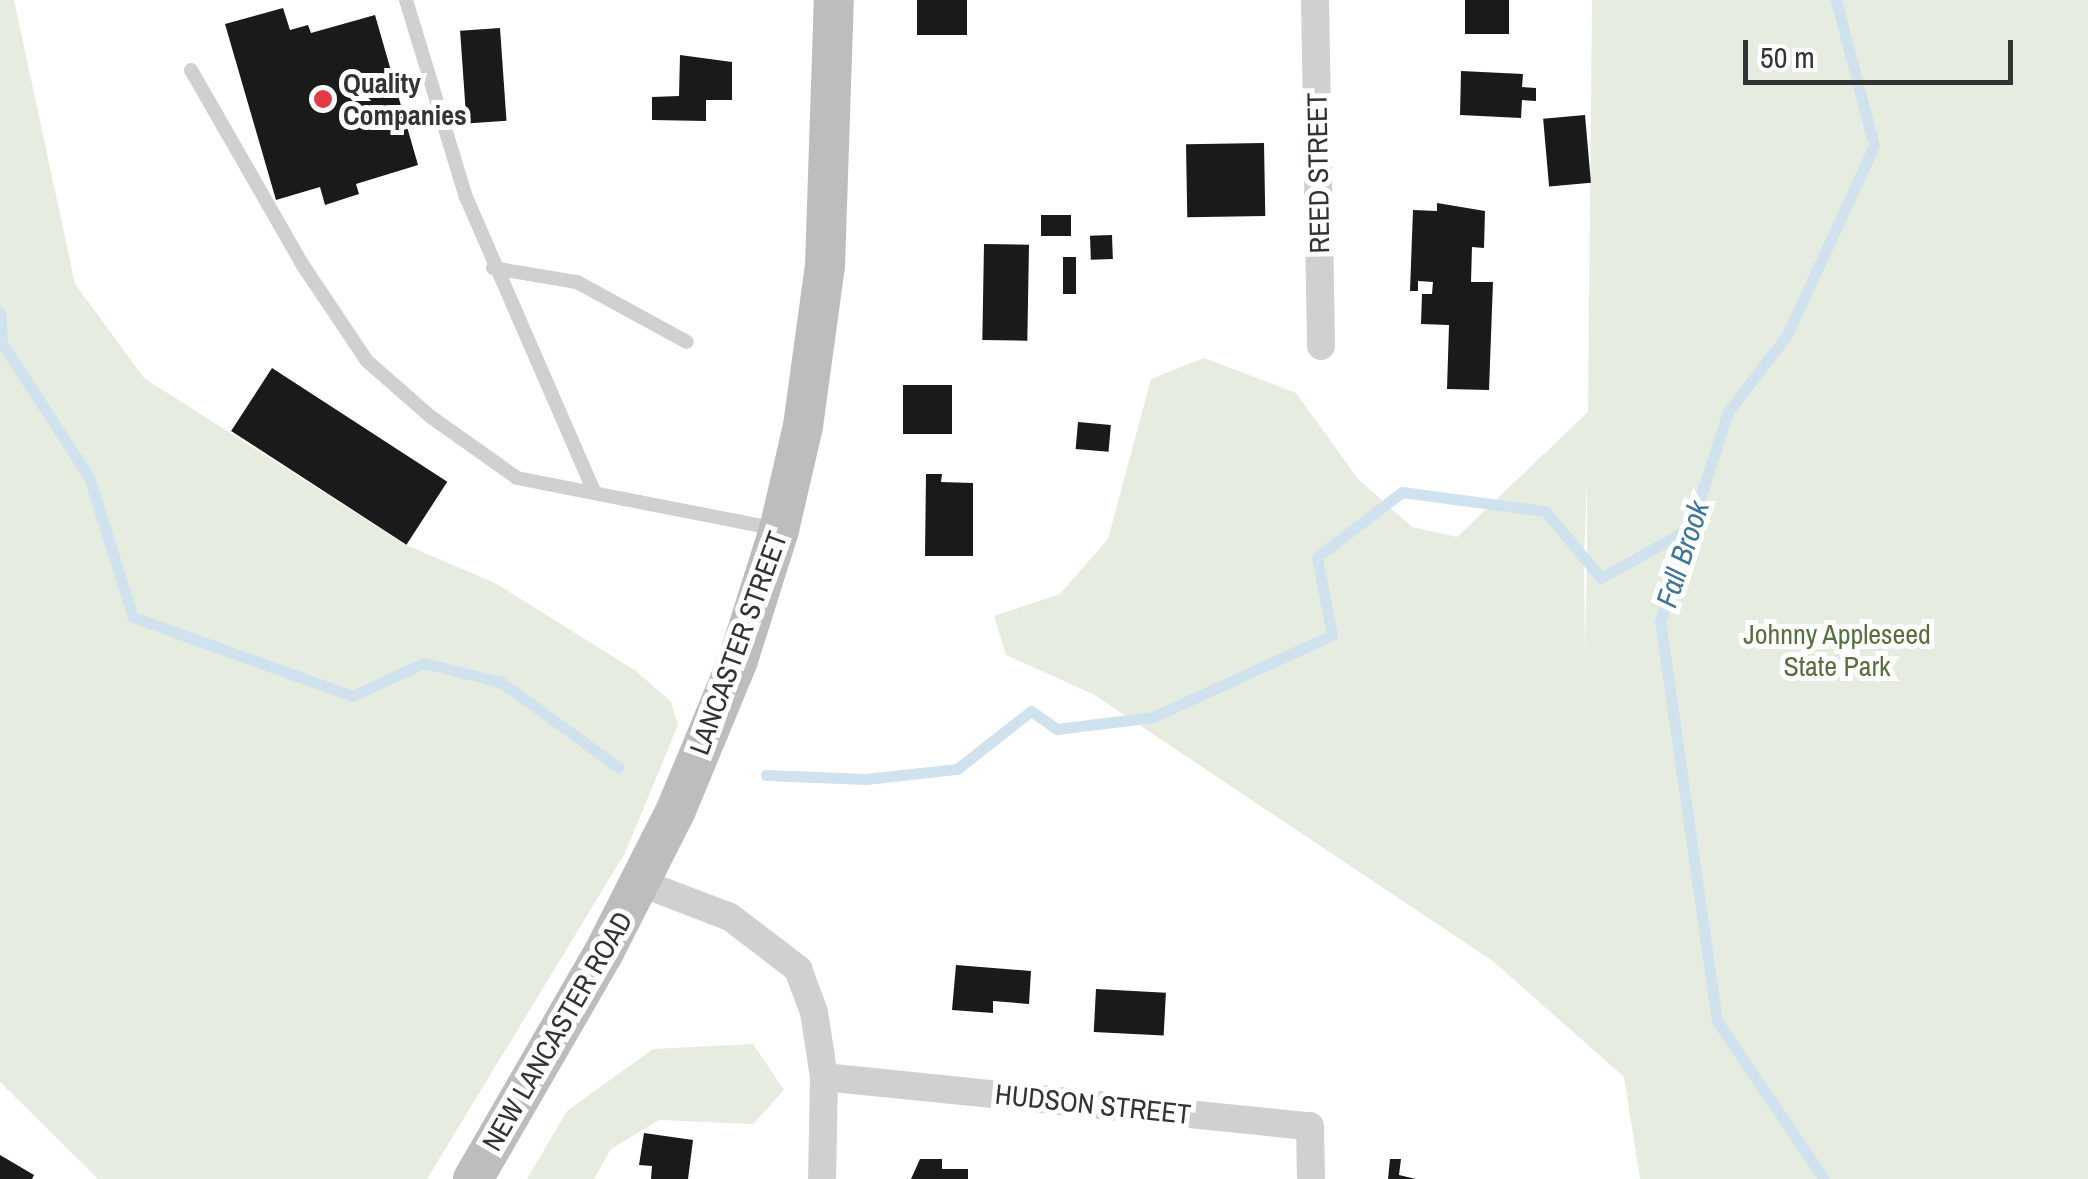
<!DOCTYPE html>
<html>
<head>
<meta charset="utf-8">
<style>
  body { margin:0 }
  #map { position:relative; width:2088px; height:1179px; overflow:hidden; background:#fff; font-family:"Archivo Narrow",sans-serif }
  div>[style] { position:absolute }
  .green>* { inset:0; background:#e6ecdf }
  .stream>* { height:11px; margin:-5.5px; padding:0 5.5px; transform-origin:5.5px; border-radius:5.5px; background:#cfe2ee }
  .building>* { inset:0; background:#1a1a1a; transform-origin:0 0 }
  .service>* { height:14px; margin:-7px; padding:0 7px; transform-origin:7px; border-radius:7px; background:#d0d0d0 }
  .minor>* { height:28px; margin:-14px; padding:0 14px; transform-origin:14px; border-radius:14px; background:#d0d0d0 }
  .secondary>* { height:40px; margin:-20px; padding:0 20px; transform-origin:20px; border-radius:20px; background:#bdbdbd }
  .dots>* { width:28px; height:28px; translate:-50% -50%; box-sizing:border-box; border:5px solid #fff; border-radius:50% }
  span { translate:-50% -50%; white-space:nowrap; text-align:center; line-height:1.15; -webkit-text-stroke:10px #fff; paint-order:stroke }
  .poi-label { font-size:28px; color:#333; font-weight:700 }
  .left { translate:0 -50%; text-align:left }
  .street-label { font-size:28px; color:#333 }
  .park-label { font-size:28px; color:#56703f }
  .water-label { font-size:30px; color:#3f7597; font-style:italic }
  .scale { position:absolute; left:1743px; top:40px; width:270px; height:45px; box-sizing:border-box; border:5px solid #333; border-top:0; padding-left:12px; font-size:30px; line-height:35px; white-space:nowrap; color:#333; -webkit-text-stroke:8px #fff; paint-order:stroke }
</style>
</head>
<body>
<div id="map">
  <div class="green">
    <div style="clip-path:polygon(0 0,14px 0,75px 284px,144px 378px,406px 545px,495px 583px,636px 671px,671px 702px,678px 725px,625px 853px,427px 1179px,98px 1179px,0 1082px)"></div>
    <div style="clip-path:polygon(evenodd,1592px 0,2088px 0,2088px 1179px,1640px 1179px,1624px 1077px,1494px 962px,1093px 694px,1006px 655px,994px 616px,1060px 594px,1108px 539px,1151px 379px,1204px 358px,1296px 393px,1358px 479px,1412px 527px,1457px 537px,1588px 412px,1592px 0,1587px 481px,1587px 560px,1585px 653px,1584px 558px,1587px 481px)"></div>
    <div style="clip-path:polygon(753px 1044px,784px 1090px,753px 1124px,659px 1120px,611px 1149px,594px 1179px,527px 1179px,567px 1111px,653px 1049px)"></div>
  </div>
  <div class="stream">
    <div style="left:0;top:312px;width:31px;rotate:86deg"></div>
    <div style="left:2px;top:343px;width:160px;rotate:57deg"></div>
    <div style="left:89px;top:477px;width:147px;rotate:72.6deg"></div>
    <div style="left:133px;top:617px;width:233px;rotate:19.8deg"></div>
    <div style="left:352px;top:696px;width:79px;rotate:-24.6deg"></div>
    <div style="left:424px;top:663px;width:79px;rotate:13.9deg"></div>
    <div style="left:501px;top:682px;width:145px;rotate:36deg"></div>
    <div style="left:766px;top:775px;width:100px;rotate:2.3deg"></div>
    <div style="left:866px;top:779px;width:92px;rotate:-6.3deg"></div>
    <div style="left:957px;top:769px;width:94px;rotate:-38.1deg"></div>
    <div style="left:1031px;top:711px;width:32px;rotate:35deg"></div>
    <div style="left:1057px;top:729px;width:97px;rotate:-7.1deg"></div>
    <div style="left:1153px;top:717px;width:197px;rotate:-24.6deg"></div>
    <div style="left:1332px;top:635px;width:79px;rotate:-100.9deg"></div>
    <div style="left:1317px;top:557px;width:107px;rotate:-37.4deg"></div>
    <div style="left:1402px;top:492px;width:144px;rotate:7.6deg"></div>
    <div style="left:1545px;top:511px;width:87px;rotate:50.1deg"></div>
    <div style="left:1601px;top:578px;width:102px;rotate:-29.3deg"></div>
    <div style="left:1824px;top:1179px;width:191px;rotate:-124.1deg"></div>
    <div style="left:1717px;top:1021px;width:403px;rotate:-98.1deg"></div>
    <div style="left:1660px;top:622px;width:221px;rotate:-72.1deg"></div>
    <div style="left:1728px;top:412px;width:97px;rotate:-52.5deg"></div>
    <div style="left:1787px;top:335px;width:208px;rotate:-65.3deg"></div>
    <div style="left:1874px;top:146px;width:151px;rotate:-104.6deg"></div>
  </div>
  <div class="building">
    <div style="left:917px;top:0;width:50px;height:35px"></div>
    <div style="left:1465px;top:0;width:44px;height:34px"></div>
    <div style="clip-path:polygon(283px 8px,290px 30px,308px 25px,311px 33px,375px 15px,418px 165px,356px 184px,359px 194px,325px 205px,320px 187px,276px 200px,225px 24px)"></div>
    <div style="left:500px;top:28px;width:93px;height:40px;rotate:86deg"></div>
    <div style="clip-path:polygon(680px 55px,732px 62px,732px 100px,706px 100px,706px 121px,652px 120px,652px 97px,679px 96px)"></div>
    <div style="clip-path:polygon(1461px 71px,1523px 74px,1522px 87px,1536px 88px,1536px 101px,1522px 100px,1521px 118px,1460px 115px)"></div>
    <div style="left:1585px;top:115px;width:68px;height:42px;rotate:85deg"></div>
    <div style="left:1264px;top:143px;width:73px;height:78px;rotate:89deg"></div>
    <div style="clip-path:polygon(1437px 203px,1485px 211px,1484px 248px,1472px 247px,1471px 282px,1493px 282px,1489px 390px,1447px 389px,1449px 325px,1421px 324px,1422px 294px,1432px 294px,1433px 282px,1418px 281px,1418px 291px,1410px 291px,1413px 210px,1437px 211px)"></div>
    <div style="left:1071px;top:215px;width:21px;height:30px;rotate:90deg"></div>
    <div style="left:1112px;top:235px;width:24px;height:22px;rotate:88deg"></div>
    <div style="left:984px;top:244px;width:45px;height:96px;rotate:1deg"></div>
    <div style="left:1063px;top:257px;width:13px;height:37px"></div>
    <div style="left:272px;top:368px;width:209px;height:75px;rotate:33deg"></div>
    <div style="left:903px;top:385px;width:49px;height:49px"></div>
    <div style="left:1078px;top:422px;width:33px;height:27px;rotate:5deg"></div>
    <div style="clip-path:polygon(926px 474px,942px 474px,941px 482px,973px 483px,973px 556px,925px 556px)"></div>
    <div style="clip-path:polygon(956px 965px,1031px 971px,1029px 1004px,993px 1001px,993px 1013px,952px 1010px)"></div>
    <div style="left:1096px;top:989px;width:70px;height:43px;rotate:3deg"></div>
    <div style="clip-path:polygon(644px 1133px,693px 1140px,688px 1179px,651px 1179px,652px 1166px,639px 1165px)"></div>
    <div style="clip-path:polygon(0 1155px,34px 1175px,32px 1179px,0 1179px)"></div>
    <div style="clip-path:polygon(920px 1159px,942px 1159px,942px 1169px,968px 1169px,968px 1179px,911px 1179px)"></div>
    <div style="clip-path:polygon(1390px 1159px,1401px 1159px,1399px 1175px,1416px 1179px,1388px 1179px)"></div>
  </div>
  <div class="service">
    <div style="left:406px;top:0;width:206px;rotate:73.1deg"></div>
    <div style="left:466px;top:197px;width:321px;rotate:66.5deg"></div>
    <div style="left:191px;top:70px;width:224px;rotate:60.2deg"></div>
    <div style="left:302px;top:264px;width:117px;rotate:56.2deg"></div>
    <div style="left:367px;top:361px;width:85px;rotate:41.2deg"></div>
    <div style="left:431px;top:417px;width:105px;rotate:35.3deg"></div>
    <div style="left:517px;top:478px;width:264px;rotate:11.1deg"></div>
    <div style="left:493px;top:268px;width:85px;rotate:9.5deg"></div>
    <div style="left:577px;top:282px;width:125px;rotate:28.6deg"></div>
  </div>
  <div class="minor">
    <div style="left:1315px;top:0;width:346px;rotate:89deg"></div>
    <div style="left:641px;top:883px;width:95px;rotate:20.9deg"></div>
    <div style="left:730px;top:917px;width:86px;rotate:37.4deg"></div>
    <div style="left:798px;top:969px;width:46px;rotate:69.6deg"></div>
    <div style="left:814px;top:1012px;width:66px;rotate:81.3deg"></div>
    <div style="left:824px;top:1077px;width:102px;rotate:91.1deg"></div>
    <div style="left:824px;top:1077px;width:488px;rotate:5.8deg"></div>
    <div style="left:1310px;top:1126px;width:53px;rotate:88.9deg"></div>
  </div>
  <div class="secondary">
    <div style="left:473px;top:1179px;width:260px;rotate:-60deg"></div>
    <div style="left:603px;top:954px;width:161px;rotate:-63.1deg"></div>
    <div style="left:676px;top:810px;width:162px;rotate:-67.5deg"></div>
    <div style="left:738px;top:660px;width:136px;rotate:-72.5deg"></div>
    <div style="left:779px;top:530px;width:107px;rotate:-77deg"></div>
    <div style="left:803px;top:426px;width:162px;rotate:-82.2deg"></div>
    <div style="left:825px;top:266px;width:266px;rotate:-88.1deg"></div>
  </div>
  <div class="dots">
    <div style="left:323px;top:99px;background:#e63946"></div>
  </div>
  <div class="poi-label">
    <span class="left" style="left:343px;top:99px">Quality<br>Companies</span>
  </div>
  <div class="street-label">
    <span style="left:1318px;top:173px;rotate:-91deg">REED STREET</span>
    <span style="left:738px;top:643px;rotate:-70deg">LANCASTER STREET</span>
    <span style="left:557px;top:1031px;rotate:-60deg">NEW LANCASTER ROAD</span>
    <span style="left:1093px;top:1104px;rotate:6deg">HUDSON STREET</span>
  </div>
  <div class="park-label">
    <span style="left:1837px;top:650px">Johnny Appleseed<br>State Park</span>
  </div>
  <div class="water-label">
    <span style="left:1682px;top:554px;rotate:-72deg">Fall Brook</span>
  </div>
  <div class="scale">50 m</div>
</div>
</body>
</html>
